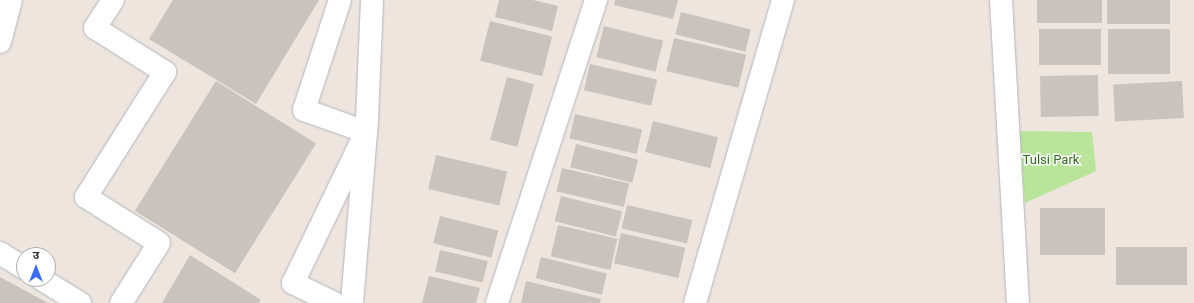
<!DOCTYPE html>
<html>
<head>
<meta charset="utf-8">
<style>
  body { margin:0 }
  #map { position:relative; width:1194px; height:303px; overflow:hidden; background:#eee6de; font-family:Roboto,"Noto Sans Devanagari",sans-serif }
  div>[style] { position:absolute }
  .green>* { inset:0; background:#b8e599 }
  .building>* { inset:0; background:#c9c3bd; transform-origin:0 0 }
  .roads { filter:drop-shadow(0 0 1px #b2b5c0) drop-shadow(0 0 1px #b2b5c0) }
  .minor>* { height:22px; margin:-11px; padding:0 11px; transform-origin:11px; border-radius:11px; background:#fff }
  span { translate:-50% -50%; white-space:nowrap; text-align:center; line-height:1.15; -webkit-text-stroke:3px #fff; paint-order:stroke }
  .park-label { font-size:13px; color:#2f6c19 }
  .north { position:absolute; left:16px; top:247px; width:40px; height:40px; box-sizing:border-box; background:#fff; border:1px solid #ababab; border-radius:50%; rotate:0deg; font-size:11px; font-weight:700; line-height:16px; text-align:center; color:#2c2c2c }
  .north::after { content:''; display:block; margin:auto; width:14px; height:18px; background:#3b6bfe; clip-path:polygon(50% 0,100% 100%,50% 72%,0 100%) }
</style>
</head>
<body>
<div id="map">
  <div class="green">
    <div style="clip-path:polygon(1019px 131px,1092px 132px,1096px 171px,1025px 203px)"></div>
  </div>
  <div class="building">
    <div style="clip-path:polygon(173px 0,319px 0,256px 104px,149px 39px)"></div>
    <div style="clip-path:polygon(499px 0,533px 0,558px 6px,552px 31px,495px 17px)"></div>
    <div style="clip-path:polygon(615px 0,678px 0,673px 19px,614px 5px)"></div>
    <div style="left:1037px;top:0;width:65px;height:23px"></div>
    <div style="left:1107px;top:0;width:63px;height:24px"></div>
    <div style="left:681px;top:12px;width:72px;height:23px;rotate:14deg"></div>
    <div style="left:490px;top:21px;width:64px;height:41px;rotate:14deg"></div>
    <div style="left:604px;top:26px;width:61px;height:32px;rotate:14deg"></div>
    <div style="left:1101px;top:29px;width:36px;height:62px;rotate:90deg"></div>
    <div style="left:1170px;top:29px;width:45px;height:62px;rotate:90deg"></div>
    <div style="left:674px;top:38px;width:74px;height:34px;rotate:13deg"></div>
    <div style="left:590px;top:64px;width:69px;height:27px;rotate:13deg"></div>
    <div style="left:1098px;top:75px;width:41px;height:58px;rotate:89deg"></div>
    <div style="left:507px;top:77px;width:28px;height:65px;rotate:15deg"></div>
    <div style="left:216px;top:81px;width:118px;height:153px;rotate:32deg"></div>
    <div style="left:1182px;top:81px;width:37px;height:69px;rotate:87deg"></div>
    <div style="left:575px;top:114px;width:69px;height:25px;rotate:13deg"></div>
    <div style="left:653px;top:121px;width:67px;height:32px;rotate:14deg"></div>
    <div style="left:576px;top:144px;width:64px;height:24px;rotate:14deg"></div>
    <div style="left:436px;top:155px;width:73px;height:35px;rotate:13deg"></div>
    <div style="left:562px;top:168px;width:69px;height:24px;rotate:13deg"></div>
    <div style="left:561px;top:196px;width:63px;height:26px;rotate:14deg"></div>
    <div style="left:627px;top:205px;width:67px;height:24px;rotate:13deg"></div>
    <div style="left:1040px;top:208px;width:65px;height:47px"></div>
    <div style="left:440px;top:216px;width:60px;height:28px;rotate:14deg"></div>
    <div style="left:558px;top:225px;width:61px;height:32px;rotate:13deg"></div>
    <div style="left:621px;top:233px;width:66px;height:31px;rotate:13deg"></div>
    <div style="left:1187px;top:247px;width:38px;height:71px;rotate:90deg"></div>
    <div style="left:440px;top:250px;width:49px;height:22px;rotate:13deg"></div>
    <div style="clip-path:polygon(190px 255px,261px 300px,258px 303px,162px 303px)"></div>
    <div style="left:541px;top:257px;width:68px;height:22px;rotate:14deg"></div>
    <div style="clip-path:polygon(429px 276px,480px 288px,476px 303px,422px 303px)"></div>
    <div style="clip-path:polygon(0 277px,48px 303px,0 303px)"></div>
    <div style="clip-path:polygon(526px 281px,601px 299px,600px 303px,521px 303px)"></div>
  </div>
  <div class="roads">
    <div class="minor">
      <div style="left:113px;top:0;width:33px;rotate:123deg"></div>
      <div style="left:95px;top:28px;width:83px;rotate:32.2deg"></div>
      <div style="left:165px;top:72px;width:148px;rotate:122.3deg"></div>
      <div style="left:86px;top:197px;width:86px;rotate:32.2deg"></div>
      <div style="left:159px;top:243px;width:71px;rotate:122.3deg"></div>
      <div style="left:1001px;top:0;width:303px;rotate:86.8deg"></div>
      <div style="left:0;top:42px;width:43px;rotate:-75.3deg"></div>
      <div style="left:0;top:253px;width:28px;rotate:32deg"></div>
      <div style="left:41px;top:279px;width:46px;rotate:31.6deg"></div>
      <div style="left:334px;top:303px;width:46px;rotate:-154deg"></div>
      <div style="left:293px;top:283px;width:168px;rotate:-64.2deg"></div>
      <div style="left:366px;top:132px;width:66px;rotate:-160.5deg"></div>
      <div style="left:304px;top:110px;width:116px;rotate:-71.9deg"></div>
      <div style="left:352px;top:303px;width:185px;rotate:-85.3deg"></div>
      <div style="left:367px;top:119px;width:119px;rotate:-87.6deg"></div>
      <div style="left:497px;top:303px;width:319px;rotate:-71.9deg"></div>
      <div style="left:695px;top:303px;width:316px;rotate:-73.8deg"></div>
    </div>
  </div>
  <div class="park-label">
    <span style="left:1051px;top:160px">Tulsi Park</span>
  </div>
  <div class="north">उ</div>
</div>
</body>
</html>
